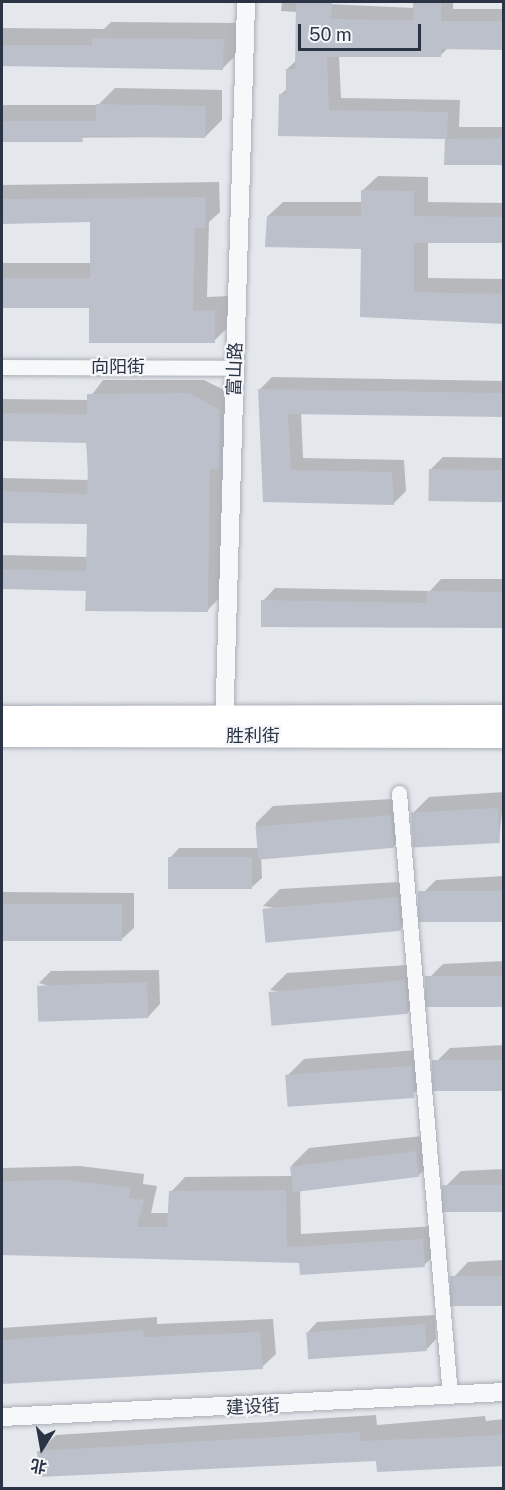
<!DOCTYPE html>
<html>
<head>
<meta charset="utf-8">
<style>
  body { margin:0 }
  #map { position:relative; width:505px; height:1490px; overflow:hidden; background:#e4e7ec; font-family:"Public Sans","Noto Sans SC",sans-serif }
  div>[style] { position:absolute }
  .shadow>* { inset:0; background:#0003 }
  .building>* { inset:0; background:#bbc0ca; transform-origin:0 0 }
  .roads { filter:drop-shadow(0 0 2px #a9aeb7) drop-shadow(0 0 2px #a9aeb7) }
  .minor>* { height:15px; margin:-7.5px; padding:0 7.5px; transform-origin:7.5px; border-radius:7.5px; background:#f7f8fa }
  .tertiary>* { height:18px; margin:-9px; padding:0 9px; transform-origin:9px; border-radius:9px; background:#f7f8fa }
  .primary>* { height:22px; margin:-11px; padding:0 11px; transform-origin:11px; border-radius:11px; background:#fff }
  span { translate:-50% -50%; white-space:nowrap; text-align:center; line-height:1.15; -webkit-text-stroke:4.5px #f4f6f9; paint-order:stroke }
  .street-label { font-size:18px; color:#2b3445 }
  .frame { position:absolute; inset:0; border:3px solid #2b3445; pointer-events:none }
  .north { position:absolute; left:12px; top:1418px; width:60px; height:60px; -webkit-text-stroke:4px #f4f6f9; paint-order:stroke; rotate:191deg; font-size:16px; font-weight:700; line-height:24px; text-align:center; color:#2b3445 }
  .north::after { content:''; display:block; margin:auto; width:21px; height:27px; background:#2b3445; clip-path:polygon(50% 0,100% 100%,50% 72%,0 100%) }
  .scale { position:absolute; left:298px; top:24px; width:123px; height:27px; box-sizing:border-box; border:3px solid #2b3445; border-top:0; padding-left:8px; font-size:18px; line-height:21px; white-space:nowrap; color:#2b3445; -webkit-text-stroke:4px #f4f6f9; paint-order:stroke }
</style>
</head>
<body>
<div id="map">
  <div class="shadow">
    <div style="clip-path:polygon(118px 2px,230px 2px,228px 3px)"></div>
    <div style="clip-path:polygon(282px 2px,415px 8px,415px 2px,453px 2px,453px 9px,504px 9px,504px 48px,449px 47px,440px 56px,339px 56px,341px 98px,460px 100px,459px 127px,504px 127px,504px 163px,446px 163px,446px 138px,280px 135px,281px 94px,288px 88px,287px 69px,297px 60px,297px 12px,281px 11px)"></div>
    <div style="clip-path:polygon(111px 22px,240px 23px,240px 51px,223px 68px,2px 65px,2px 28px,104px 29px)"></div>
    <div style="clip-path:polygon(115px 88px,222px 90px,222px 120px,205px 137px,2px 138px,2px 105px,98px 105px)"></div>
    <div style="clip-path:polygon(378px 176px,428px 177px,428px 202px,504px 203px,504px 242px,428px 241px,428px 278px,504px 279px,504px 319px,362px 315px,362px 248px,268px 216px,283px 202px,363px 202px,363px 190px)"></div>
    <div style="clip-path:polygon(219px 182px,220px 212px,209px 222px,207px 297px,230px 296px,229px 326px,214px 341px,91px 306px,2px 307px,2px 263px,91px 263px,92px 221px,2px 220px,2px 185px)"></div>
    <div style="clip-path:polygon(272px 377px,504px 381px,504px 415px,301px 412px,303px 458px,404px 460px,406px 491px,393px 504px,264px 500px,259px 390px)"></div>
    <div style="clip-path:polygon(103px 380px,204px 380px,234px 395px,221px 596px,207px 611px,87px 590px,2px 587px,2px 555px,88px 557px,88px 522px,2px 521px,2px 478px,88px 480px,87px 441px,2px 439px,2px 399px,88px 400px)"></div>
    <div style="clip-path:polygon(443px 457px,504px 458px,504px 500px,431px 469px)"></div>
    <div style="clip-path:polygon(441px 579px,504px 579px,504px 626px,263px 601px,275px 588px,430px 591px)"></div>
    <div style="clip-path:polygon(504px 792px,499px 841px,412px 814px,429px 797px)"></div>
    <div style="clip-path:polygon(408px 798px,410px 830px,393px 847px,261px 855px,262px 878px,252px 887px,170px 858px,179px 848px,258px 848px,256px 823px,273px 806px)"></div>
    <div style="clip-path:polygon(504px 876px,504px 921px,419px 897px,436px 880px)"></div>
    <div style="clip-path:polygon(415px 881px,417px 912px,400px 929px,263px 906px,280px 889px)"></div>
    <div style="clip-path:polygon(2px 892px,134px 893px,134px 928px,121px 940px,2px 940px)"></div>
    <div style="clip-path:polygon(504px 961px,504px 1006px,426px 981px,443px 964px)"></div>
    <div style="clip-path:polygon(422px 964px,424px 996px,407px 1013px,270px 990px,287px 973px)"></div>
    <div style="clip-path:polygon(2px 970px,3px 1004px,2px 1005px)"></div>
    <div style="clip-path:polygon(159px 970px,160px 1004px,148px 1017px,39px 983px,51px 971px)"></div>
    <div style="clip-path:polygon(504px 1045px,504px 1089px,433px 1065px,450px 1048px)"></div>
    <div style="clip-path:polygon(429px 1049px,431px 1076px,414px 1093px,290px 1106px,287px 1076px,304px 1059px)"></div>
    <div style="clip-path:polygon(432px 1135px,435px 1159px,418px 1176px,300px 1188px,301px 1234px,437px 1226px,439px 1251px,424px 1265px,2px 1254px,2px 1168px,80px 1166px,144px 1174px,143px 1184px,157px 1186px,151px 1213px,169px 1213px,171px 1192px,185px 1177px,293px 1176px,292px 1165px,309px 1148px)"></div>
    <div style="clip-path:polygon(504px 1169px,504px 1210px,444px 1188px,461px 1171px)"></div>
    <div style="clip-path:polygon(504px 1260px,504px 1305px,452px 1279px,468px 1262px)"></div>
    <div style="clip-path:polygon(435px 1315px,436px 1339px,427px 1349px,308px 1332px,317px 1322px)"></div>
    <div style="clip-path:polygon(157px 1317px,157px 1324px,273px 1319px,276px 1354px,262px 1367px,2px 1383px,2px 1328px)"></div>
    <div style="clip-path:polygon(376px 1415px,377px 1425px,485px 1416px,486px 1421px,504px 1419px,504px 1464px,39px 1452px,56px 1435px)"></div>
    <div style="clip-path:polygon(163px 1487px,163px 1488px,134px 1488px)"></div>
  </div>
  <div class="building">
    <div style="clip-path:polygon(296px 2px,332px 2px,331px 19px,413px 20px,413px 2px,441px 2px,441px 21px,504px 21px,504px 50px,441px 49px,441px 57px,327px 57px,329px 110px,448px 112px,447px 139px,504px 138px,504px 165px,444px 165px,445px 139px,278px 136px,279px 94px,286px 94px,286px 69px,295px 69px)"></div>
    <div style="clip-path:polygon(92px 38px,224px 39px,223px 70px,2px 66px,2px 45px,92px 45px)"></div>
    <div style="clip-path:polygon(96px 104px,206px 106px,205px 138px,82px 136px,83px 142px,2px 142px,2px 121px,96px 121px)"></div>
    <div style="clip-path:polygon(361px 190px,414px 191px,414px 216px,504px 217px,504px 243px,414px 243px,414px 292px,504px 294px,504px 324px,360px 317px,361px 249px,265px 247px,267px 216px,361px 216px)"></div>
    <div style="clip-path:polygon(205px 197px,205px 228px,195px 228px,193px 311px,215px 310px,215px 343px,89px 343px,89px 308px,2px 308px,2px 278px,90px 278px,90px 222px,2px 224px,2px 199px)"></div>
    <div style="clip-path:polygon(258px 389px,504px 393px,504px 417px,288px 414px,291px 470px,392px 472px,394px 505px,263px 502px)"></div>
    <div style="clip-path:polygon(189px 393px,220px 410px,219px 469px,210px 469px,208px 612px,85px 611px,86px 591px,2px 589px,2px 569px,86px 571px,87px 524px,2px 523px,2px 491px,87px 494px,88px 468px,86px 443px,2px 441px,2px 413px,87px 414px,87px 394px)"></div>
    <div style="left:429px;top:469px;width:75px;height:32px;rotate:1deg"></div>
    <div style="clip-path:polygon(427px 591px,504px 592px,504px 628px,261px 627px,261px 600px,427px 603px)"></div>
    <div style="left:498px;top:808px;width:35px;height:87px;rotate:87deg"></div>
    <div style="left:391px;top:815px;width:33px;height:136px;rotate:85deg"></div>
    <div style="left:252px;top:857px;width:32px;height:84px;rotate:90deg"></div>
    <div style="left:504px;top:891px;width:31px;height:86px;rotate:90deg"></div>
    <div style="left:398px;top:897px;width:34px;height:136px;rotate:85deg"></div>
    <div style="left:2px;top:904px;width:120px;height:37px"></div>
    <div style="left:504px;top:976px;width:31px;height:79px;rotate:90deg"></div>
    <div style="left:405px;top:980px;width:34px;height:137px;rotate:85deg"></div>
    <div style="left:147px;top:982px;width:36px;height:110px;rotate:88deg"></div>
    <div style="left:504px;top:1060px;width:31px;height:72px;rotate:90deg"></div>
    <div style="left:412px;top:1066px;width:32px;height:127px;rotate:86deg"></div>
    <div style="left:416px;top:1151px;width:26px;height:127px;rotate:83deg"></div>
    <div style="clip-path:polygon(65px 1180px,131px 1188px,129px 1198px,144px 1200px,137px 1227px,167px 1227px,169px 1191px,286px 1190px,287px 1247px,423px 1239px,425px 1267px,300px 1275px,299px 1263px,2px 1255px,2px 1181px)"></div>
    <div style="left:504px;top:1185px;width:27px;height:62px;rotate:90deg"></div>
    <div style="left:504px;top:1276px;width:30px;height:54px;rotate:90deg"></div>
    <div style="left:425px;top:1324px;width:27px;height:119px;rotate:86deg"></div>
    <div style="clip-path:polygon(143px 1330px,144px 1337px,260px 1332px,263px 1369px,2px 1384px,2px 1340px)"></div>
    <div style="clip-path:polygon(360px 1432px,360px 1441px,504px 1435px,504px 1466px,377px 1472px,376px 1461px,39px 1477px,37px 1451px)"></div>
  </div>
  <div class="roads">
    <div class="minor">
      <div style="left:2px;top:367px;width:233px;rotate:0.2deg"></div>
      <div style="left:399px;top:793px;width:604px;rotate:85.16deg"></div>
    </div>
    <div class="tertiary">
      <div style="left:224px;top:728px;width:726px;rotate:-88.26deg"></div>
      <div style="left:2px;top:1417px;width:503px;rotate:-2.85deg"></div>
    </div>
    <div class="primary">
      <div style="left:2px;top:717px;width:502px;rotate:-0.11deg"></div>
      <div style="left:2px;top:736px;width:502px;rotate:0.11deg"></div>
    </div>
  </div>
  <div class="street-label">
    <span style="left:118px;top:367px">向阳街</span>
    <span style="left:235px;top:369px;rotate:-88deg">富山路</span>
    <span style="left:253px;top:736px">胜利街</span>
    <span style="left:253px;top:1407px;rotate:-3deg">建设街</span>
  </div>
  <div class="frame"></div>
  <div class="north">北</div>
  <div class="scale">50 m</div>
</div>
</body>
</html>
